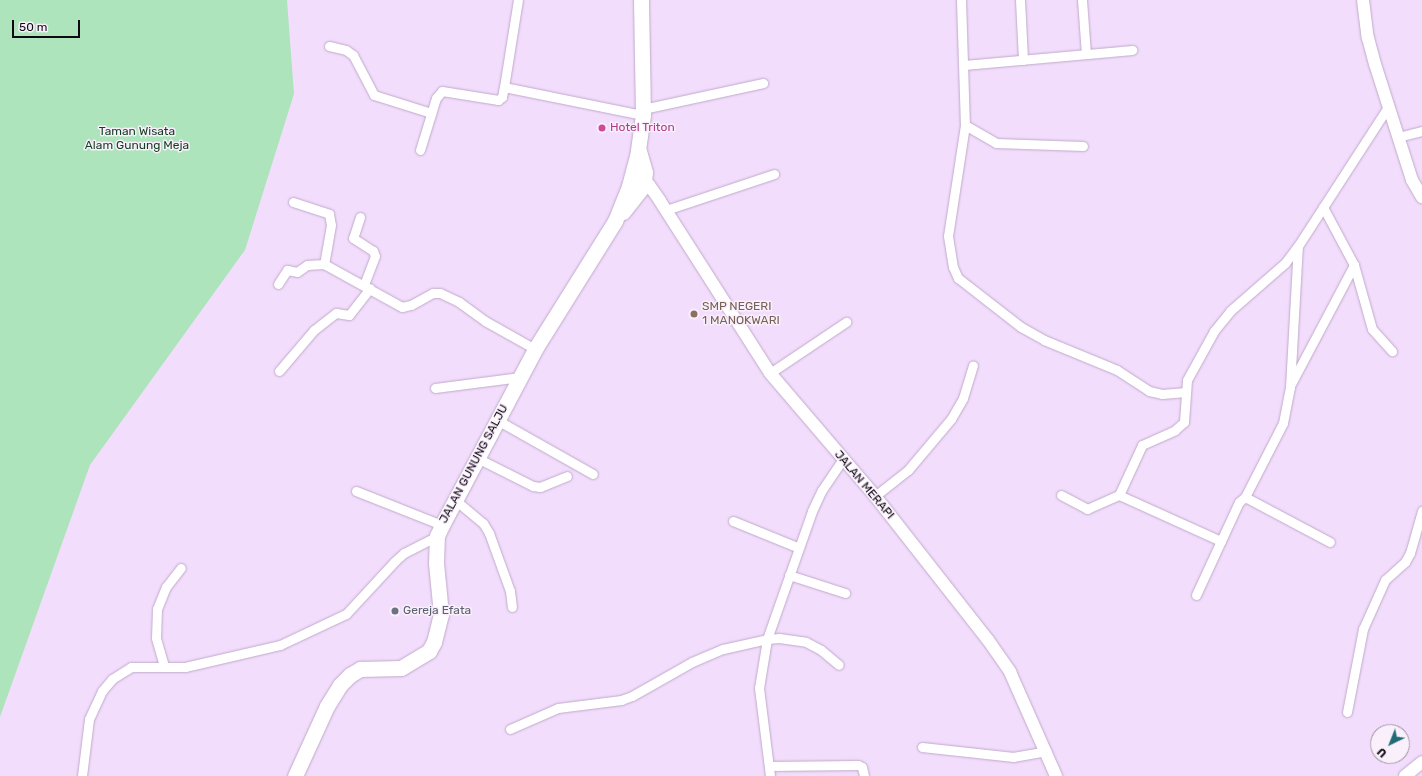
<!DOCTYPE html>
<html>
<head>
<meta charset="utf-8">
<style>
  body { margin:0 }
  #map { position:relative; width:1422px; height:776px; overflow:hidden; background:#f3ddfd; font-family:Rubik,sans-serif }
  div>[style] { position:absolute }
  .green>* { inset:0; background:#ade4bb }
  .roads { filter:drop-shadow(0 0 1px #bfaac8) drop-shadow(0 0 1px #bfaac8) }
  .minor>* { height:9px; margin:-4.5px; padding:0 4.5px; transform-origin:4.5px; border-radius:4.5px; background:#fff }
  .tertiary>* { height:12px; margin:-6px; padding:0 6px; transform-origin:6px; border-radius:6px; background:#fff }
  .primary>* { height:15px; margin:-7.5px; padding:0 7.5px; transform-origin:7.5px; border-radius:7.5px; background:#fff }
  .dots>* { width:11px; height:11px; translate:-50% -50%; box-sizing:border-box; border:2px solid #f9f0fc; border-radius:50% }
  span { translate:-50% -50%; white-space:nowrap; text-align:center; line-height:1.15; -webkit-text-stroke:3px #f9f0fc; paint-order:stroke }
  .hotel-label { font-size:12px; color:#b23c85 }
  .left { translate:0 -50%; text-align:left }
  .park-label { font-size:12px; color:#113c20 }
  .education-label { font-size:12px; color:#785e54 }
  .street-label { font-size:12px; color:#100913 }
  .worship-label { font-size:12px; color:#5b616d }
  .north { position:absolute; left:1370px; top:724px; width:40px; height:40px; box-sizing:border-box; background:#f9f0fc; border:1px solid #9c949f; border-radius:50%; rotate:223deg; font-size:11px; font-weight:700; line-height:16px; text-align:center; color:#100913 }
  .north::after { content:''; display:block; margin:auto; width:14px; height:18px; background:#216c74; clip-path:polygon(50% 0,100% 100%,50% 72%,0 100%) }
  .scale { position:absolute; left:12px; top:20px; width:68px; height:18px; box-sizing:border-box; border:2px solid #100913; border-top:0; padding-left:5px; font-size:12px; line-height:14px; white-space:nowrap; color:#100913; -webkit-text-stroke:3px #f9f0fc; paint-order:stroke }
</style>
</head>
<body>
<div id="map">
  <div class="green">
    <div style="clip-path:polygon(0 0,287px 0,294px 94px,245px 250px,90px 465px,0 717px)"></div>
  </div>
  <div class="roads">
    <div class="minor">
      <div style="left:961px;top:0;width:125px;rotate:88.2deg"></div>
      <div style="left:965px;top:125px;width:112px;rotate:98.7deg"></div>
      <div style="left:948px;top:236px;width:31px;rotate:81deg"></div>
      <div style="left:953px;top:267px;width:12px;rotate:66deg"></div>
      <div style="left:958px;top:278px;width:80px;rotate:37.9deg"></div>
      <div style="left:1021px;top:327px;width:26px;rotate:29deg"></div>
      <div style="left:1044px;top:340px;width:79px;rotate:22.3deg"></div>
      <div style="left:1117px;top:370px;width:38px;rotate:33deg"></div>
      <div style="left:1149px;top:391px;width:13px;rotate:13deg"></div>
      <div style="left:1162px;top:394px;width:24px;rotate:-5deg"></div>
      <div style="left:1020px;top:0;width:60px;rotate:87.1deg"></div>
      <div style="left:1082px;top:0;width:54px;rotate:85.8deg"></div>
      <div style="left:329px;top:46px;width:17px;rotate:13deg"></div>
      <div style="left:346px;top:50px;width:9px;rotate:36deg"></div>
      <div style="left:353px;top:55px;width:45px;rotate:62.3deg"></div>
      <div style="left:374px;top:95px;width:60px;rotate:17.5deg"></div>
      <div style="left:964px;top:65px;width:169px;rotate:-5.1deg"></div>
      <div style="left:504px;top:87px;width:88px;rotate:-80.9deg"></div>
      <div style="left:643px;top:109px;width:123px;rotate:-12.2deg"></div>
      <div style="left:965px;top:125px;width:36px;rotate:30deg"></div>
      <div style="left:996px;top:143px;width:87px;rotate:2deg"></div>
      <div style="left:1398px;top:137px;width:25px;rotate:-14deg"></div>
      <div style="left:420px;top:150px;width:54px;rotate:-72.9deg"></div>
      <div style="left:436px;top:98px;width:9px;rotate:-49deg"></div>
      <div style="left:442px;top:91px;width:57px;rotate:9.1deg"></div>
      <div style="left:498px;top:100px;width:5px;rotate:-37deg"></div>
      <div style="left:502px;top:97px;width:10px;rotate:-79deg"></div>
      <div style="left:504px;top:87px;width:142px;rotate:11.4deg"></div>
      <div style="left:293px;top:202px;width:38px;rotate:18deg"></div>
      <div style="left:329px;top:214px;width:11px;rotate:80deg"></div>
      <div style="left:331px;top:225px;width:40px;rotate:100deg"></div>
      <div style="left:1323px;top:207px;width:66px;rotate:61.9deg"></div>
      <div style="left:1354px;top:265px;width:66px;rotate:74.3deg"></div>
      <div style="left:1372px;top:329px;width:30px;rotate:48deg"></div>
      <div style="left:666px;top:210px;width:114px;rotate:-18.4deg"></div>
      <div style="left:360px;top:217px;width:22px;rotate:108deg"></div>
      <div style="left:353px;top:238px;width:24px;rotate:33deg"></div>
      <div style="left:373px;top:251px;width:5px;rotate:68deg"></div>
      <div style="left:375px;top:256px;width:30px;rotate:111deg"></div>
      <div style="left:278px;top:284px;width:17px;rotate:-57deg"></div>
      <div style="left:287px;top:270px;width:10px;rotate:11deg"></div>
      <div style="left:297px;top:272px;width:12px;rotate:-35deg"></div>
      <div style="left:307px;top:265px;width:17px;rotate:-3deg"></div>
      <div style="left:324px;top:264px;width:89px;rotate:28.9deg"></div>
      <div style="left:402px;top:307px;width:9px;rotate:-13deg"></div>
      <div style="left:411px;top:305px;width:25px;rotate:-29deg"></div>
      <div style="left:433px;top:293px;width:7px"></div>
      <div style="left:440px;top:293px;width:21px;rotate:25deg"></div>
      <div style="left:459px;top:302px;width:32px;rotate:36deg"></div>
      <div style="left:485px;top:321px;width:57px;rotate:29.2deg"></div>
      <div style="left:279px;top:371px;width:54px;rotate:-49.5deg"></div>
      <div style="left:314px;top:330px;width:28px;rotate:-38deg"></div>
      <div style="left:336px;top:313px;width:13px;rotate:9deg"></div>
      <div style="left:349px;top:315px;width:34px;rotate:-52deg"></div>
      <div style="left:770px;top:373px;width:92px;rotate:-33.9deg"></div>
      <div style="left:1291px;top:384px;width:135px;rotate:-62.1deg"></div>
      <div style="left:435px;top:388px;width:86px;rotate:-7.4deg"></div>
      <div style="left:497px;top:420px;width:110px;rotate:29.4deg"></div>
      <div style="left:477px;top:458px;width:63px;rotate:26.6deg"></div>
      <div style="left:533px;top:486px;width:7px;rotate:8deg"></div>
      <div style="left:540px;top:487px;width:29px;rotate:-22deg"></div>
      <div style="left:356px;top:491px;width:92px;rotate:21.6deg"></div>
      <div style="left:1061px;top:495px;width:30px;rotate:28deg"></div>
      <div style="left:1087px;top:509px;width:35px;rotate:-24deg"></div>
      <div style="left:1119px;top:495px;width:112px;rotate:24.3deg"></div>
      <div style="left:1119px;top:495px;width:55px;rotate:-65.3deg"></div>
      <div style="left:1142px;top:445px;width:36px;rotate:-24deg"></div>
      <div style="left:1175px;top:430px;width:12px;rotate:-42deg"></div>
      <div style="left:1184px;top:422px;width:42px;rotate:-85.9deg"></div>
      <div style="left:1187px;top:380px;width:56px;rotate:-61.1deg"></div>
      <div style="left:1214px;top:331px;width:26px;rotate:-51deg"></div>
      <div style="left:1230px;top:311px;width:73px;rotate:-41.1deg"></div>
      <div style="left:1285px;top:263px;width:21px;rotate:-53deg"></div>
      <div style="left:1298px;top:246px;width:166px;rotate:-57.1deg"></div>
      <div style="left:875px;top:496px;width:42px;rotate:-38.2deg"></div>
      <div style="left:908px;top:470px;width:67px;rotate:-49.9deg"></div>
      <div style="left:951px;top:419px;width:24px;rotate:-60deg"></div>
      <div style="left:963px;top:398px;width:34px;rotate:-73deg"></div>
      <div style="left:1245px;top:497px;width:96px;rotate:27.9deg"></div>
      <div style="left:454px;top:499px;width:38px;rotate:40deg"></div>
      <div style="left:483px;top:523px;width:12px;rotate:59deg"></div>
      <div style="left:489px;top:533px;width:62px;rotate:70.1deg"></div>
      <div style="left:510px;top:591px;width:16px;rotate:83deg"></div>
      <div style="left:733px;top:521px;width:69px;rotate:22.1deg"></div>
      <div style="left:789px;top:575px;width:59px;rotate:17.8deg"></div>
      <div style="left:1196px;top:595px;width:102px;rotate:-65.2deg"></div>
      <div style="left:1239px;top:502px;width:8px;rotate:-40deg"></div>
      <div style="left:1245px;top:497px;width:83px;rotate:-62.8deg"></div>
      <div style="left:1283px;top:423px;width:37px;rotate:-79deg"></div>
      <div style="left:1290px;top:387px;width:141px;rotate:-86.8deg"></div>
      <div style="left:164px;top:666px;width:29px;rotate:-106deg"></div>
      <div style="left:156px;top:638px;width:29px;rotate:-88deg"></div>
      <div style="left:157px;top:609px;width:24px;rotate:-68deg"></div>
      <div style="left:166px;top:587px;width:24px;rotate:-52deg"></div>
      <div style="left:1347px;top:712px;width:85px;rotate:-79.1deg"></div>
      <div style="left:1363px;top:629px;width:54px;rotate:-65.8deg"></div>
      <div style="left:1385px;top:580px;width:27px;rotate:-42deg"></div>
      <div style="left:1405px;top:562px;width:10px;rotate:-61deg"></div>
      <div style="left:1410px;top:553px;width:44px;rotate:-74.1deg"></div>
      <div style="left:510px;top:729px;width:52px;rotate:-23.6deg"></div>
      <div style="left:558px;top:708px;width:64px;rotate:-7.2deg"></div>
      <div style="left:621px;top:700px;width:12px;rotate:-20deg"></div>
      <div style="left:632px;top:696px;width:69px;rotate:-29.5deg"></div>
      <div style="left:692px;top:662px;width:34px;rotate:-23deg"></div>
      <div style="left:723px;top:649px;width:45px;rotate:-12.8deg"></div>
      <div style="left:767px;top:639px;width:12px;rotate:-5deg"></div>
      <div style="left:779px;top:638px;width:27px;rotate:8deg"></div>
      <div style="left:806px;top:642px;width:17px;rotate:28deg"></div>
      <div style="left:821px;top:650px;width:23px;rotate:40deg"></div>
      <div style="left:922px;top:747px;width:92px;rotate:6.3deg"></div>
      <div style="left:1013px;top:757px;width:34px;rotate:-10deg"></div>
      <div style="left:769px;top:766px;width:89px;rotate:-0.6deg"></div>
      <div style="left:858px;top:765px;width:4px;rotate:27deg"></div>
      <div style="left:862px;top:767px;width:9px;rotate:77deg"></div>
      <div style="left:82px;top:776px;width:57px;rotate:-83deg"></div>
      <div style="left:89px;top:719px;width:31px;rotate:-65deg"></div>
      <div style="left:102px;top:691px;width:16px;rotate:-50deg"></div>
      <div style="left:112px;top:679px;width:22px;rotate:-32deg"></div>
      <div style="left:131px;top:667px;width:54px"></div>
      <div style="left:185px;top:667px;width:98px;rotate:-13deg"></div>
      <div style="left:280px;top:645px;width:73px;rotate:-25.2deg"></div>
      <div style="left:346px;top:614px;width:72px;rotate:-47.2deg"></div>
      <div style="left:395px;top:561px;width:12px;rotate:-42deg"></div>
      <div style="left:404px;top:553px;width:37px;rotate:-27deg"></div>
      <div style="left:770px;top:776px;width:89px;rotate:-97.1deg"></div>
      <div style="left:759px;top:688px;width:50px;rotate:-80.7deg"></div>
      <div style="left:767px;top:639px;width:136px;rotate:-70.6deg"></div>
      <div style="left:812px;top:511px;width:23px;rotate:-65deg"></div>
      <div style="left:822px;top:490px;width:37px;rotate:-56deg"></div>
    </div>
    <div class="tertiary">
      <div style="left:1363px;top:0;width:38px;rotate:83deg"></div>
      <div style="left:1368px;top:38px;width:27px;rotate:75deg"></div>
      <div style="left:1375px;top:64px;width:122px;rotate:72.3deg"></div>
      <div style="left:1412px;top:180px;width:20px;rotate:60deg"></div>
      <div style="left:638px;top:177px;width:14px;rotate:36deg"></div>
      <div style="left:649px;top:185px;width:19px;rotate:55deg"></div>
      <div style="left:660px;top:201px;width:204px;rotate:57.4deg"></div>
      <div style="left:770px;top:373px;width:162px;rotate:49.5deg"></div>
      <div style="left:875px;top:496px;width:183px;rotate:51.9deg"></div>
      <div style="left:988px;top:640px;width:39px;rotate:55deg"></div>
      <div style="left:1010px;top:672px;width:114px;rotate:66.1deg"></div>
      <div style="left:1405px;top:776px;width:22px;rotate:-39deg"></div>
    </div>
    <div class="primary">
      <div style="left:623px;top:212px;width:29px;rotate:-52deg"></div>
      <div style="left:641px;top:189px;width:9px;rotate:-72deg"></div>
      <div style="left:644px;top:180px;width:8px;rotate:-83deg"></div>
      <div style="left:645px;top:172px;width:22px;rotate:-106deg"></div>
      <div style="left:295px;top:776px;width:77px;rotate:-65.4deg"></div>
      <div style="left:327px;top:706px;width:25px;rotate:-58deg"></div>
      <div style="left:340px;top:685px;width:14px;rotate:-45deg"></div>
      <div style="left:350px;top:675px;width:12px;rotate:-31deg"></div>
      <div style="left:360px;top:669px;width:41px;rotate:-1.4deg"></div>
      <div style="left:401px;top:668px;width:33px;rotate:-31deg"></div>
      <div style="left:429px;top:651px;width:10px;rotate:-61deg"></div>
      <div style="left:434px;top:642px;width:29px;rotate:-76deg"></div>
      <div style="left:441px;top:614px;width:51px;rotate:-95.6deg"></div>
      <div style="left:436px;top:563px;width:27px;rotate:-88deg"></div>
      <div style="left:437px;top:536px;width:12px;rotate:-66deg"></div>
      <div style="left:442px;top:525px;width:199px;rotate:-62.1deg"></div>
      <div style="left:535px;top:349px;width:151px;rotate:-58deg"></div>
      <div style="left:615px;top:221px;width:38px;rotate:-68deg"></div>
      <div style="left:629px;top:186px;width:30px;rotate:-75deg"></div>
      <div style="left:637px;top:157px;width:42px;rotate:-81.9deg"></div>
      <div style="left:643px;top:115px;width:115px;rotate:-91deg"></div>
    </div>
  </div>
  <div class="dots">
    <div style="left:602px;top:128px;background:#d1479c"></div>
    <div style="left:694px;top:314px;background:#8d6e63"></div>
    <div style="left:395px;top:611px;background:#6b7280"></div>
  </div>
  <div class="hotel-label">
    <span class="left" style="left:610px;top:128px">Hotel Triton</span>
  </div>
  <div class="park-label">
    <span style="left:137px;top:139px">Taman Wisata<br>Alam Gunung Meja</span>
  </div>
  <div class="education-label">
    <span class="left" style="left:702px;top:314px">SMP NEGERI<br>1 MANOKWARI</span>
  </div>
  <div class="street-label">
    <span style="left:474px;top:464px;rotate:-62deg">JALAN GUNUNG SALJU</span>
    <span style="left:864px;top:485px;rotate:50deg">JALAN MERAPI</span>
  </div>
  <div class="worship-label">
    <span class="left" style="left:403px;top:611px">Gereja Efata</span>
  </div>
  <div class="north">U</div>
  <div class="scale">50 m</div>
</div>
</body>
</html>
